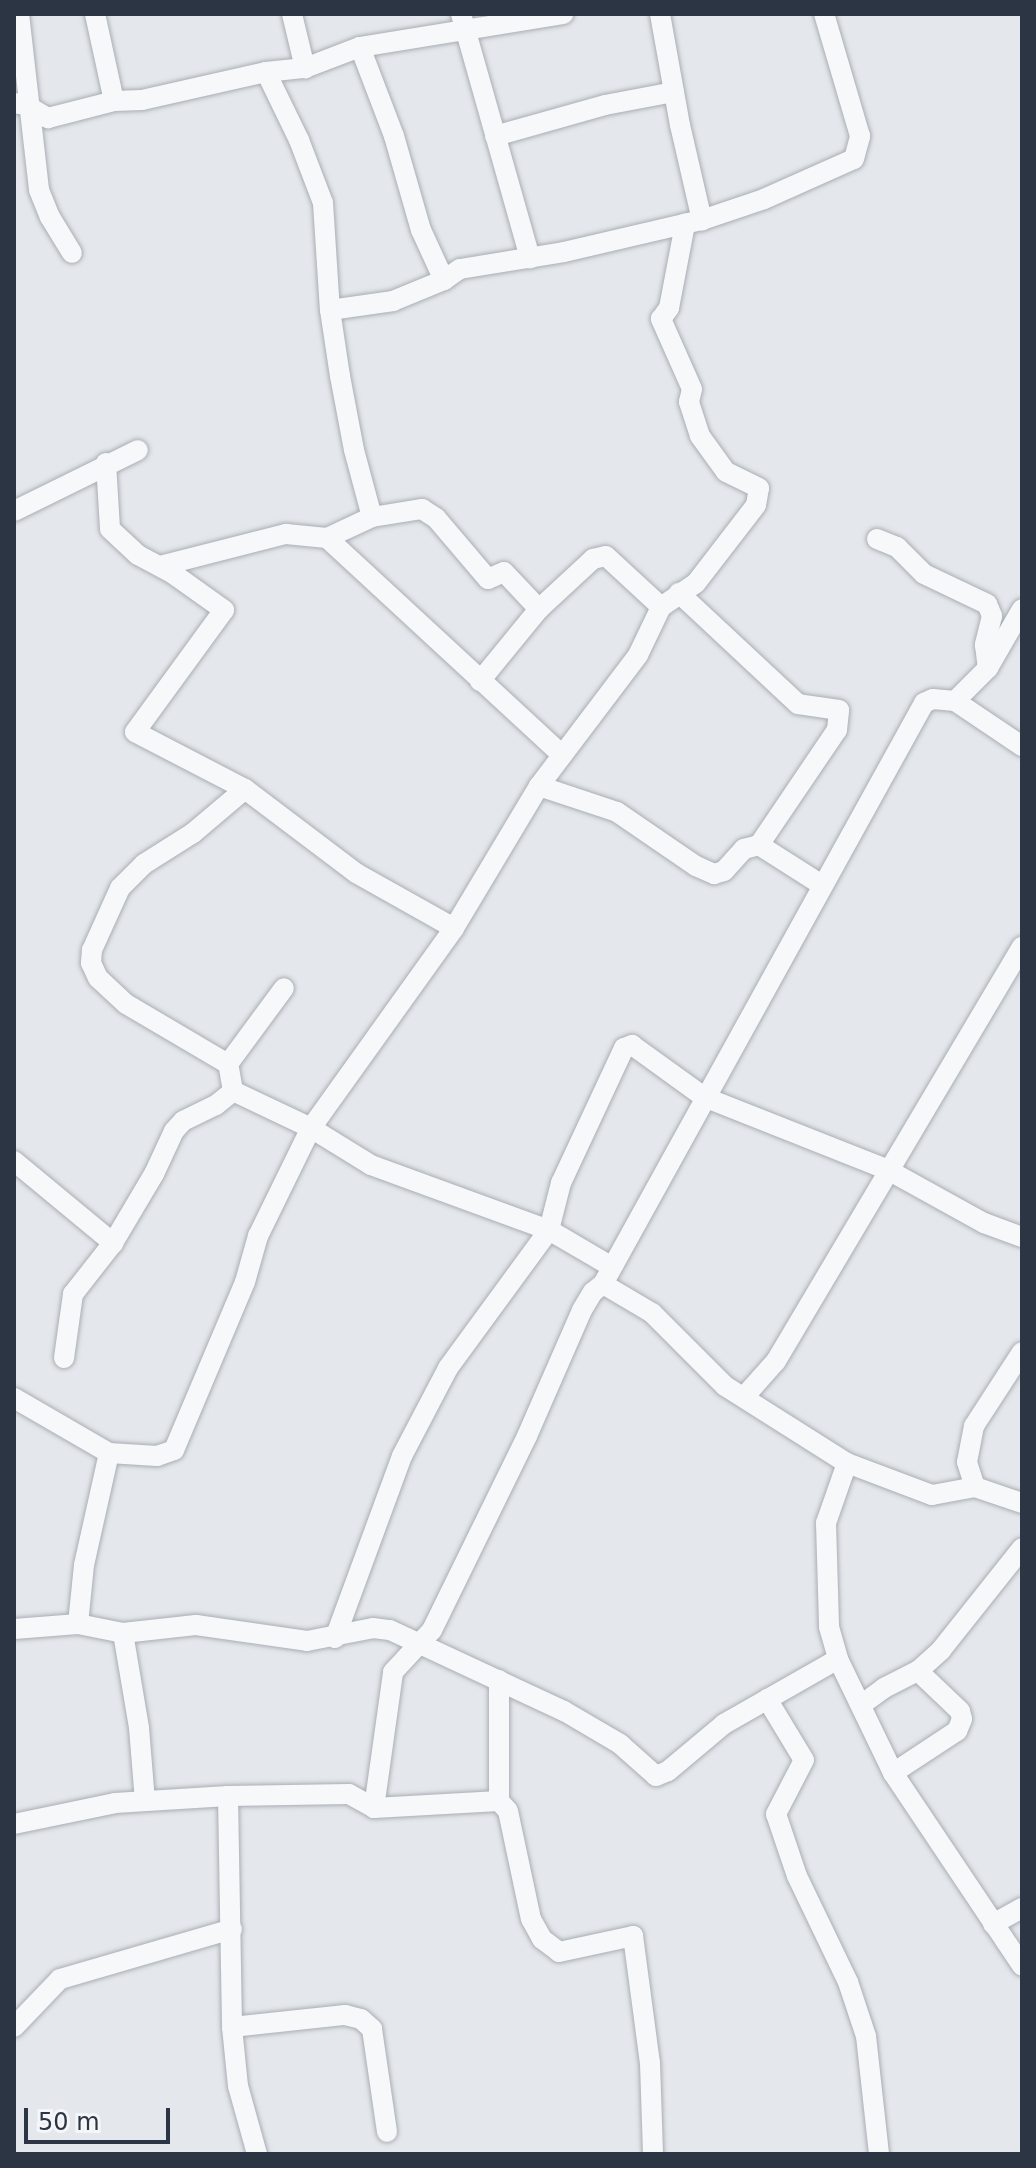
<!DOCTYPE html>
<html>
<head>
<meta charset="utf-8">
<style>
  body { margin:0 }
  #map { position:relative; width:1036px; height:2168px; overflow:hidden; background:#e4e7eb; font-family:"DejaVu Sans",sans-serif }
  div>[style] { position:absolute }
  .roads { filter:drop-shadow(0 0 2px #a9aeb5) drop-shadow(0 0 2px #a9aeb5) }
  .street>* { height:20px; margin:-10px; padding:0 10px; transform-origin:10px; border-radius:10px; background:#f7f8fa }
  span { translate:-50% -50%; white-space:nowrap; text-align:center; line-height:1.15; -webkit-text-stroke:8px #f4f6f9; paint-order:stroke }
  .frame { position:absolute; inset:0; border:16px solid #2c3543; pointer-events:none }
  .scale { position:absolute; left:24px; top:2108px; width:146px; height:36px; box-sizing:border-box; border:4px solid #2c3543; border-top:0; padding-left:10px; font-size:24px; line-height:28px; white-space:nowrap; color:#2c3543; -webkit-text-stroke:6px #f4f6f9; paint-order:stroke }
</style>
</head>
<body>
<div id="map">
  <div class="roads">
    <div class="street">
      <div style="left:19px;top:14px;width:177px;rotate:83.5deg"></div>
      <div style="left:39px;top:190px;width:29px;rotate:68deg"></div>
      <div style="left:50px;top:217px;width:42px;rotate:58.6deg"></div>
      <div style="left:95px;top:14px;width:89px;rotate:77.7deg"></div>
      <div style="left:292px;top:14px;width:56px;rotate:76.5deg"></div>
      <div style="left:461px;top:14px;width:254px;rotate:74.2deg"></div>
      <div style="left:660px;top:14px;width:113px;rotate:79.8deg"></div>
      <div style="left:680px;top:125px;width:98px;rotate:77deg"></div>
      <div style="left:360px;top:47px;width:95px;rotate:69.1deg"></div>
      <div style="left:394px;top:136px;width:98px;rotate:74deg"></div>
      <div style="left:421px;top:230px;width:55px;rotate:65.3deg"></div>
      <div style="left:444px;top:280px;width:19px;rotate:-35deg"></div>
      <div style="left:460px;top:269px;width:105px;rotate:-9.3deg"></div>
      <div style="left:564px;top:252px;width:142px;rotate:-13.1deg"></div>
      <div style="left:702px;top:220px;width:65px;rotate:-18.7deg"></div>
      <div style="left:764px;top:199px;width:98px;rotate:-24deg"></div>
      <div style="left:854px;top:159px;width:24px;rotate:-75deg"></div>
      <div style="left:860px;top:136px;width:127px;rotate:-106.4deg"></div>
      <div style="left:266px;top:72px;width:76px;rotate:64.1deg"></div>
      <div style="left:299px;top:140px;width:67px;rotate:69.1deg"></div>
      <div style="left:323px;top:203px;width:107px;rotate:86.3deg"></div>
      <div style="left:330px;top:310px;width:67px;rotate:81.4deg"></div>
      <div style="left:340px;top:376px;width:75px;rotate:79.3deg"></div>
      <div style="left:354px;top:450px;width:69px;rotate:75deg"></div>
      <div style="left:14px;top:103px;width:12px;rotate:9deg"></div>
      <div style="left:26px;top:105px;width:26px;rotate:31deg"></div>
      <div style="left:48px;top:118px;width:68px;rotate:-14.4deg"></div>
      <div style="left:114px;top:101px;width:28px;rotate:-2deg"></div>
      <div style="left:142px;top:100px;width:127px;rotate:-12.7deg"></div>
      <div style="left:266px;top:72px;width:39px;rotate:-6deg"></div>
      <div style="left:305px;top:68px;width:59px;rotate:-20.9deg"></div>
      <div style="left:360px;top:47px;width:206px;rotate:-9.2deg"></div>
      <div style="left:495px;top:136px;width:114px;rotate:-15.7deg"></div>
      <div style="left:605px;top:105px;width:70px;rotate:-10.7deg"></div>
      <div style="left:330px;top:310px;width:64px;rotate:-8.1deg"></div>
      <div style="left:393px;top:301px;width:55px;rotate:-22.4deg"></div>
      <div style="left:106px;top:463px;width:66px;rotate:86.5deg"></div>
      <div style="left:110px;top:529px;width:38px;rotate:43deg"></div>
      <div style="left:138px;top:555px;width:38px;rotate:28deg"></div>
      <div style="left:172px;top:573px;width:64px;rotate:35.4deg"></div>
      <div style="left:224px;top:610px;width:151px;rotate:126.1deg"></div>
      <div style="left:135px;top:732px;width:124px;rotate:27.4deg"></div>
      <div style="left:245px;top:789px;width:139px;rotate:37.1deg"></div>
      <div style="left:356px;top:873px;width:112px;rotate:29.3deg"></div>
      <div style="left:14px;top:511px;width:138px;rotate:-26.2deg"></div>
      <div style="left:327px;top:538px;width:320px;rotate:42.7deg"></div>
      <div style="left:877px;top:539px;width:22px;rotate:22deg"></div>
      <div style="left:897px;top:547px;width:38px;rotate:45deg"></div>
      <div style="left:924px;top:574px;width:70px;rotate:25.5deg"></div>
      <div style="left:987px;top:604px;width:13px;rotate:67deg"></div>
      <div style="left:992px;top:616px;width:30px;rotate:104deg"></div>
      <div style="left:985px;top:645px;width:23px;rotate:83deg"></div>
      <div style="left:160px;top:566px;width:130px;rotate:-14.3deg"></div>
      <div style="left:286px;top:534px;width:41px;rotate:5.6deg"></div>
      <div style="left:327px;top:538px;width:50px;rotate:-25deg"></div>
      <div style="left:372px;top:517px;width:51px;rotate:-9.1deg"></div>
      <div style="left:422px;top:509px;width:17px;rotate:33deg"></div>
      <div style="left:436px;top:518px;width:80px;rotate:49.6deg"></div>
      <div style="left:488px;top:579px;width:17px;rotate:-24deg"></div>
      <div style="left:504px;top:572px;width:51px;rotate:46.6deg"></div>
      <div style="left:480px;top:681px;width:93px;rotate:-50.7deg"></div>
      <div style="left:539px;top:609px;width:74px;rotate:-42.8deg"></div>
      <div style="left:593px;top:559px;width:13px;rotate:-13deg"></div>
      <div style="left:606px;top:556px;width:75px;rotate:42.8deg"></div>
      <div style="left:955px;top:701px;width:47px;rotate:-45deg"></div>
      <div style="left:988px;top:668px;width:68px;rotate:-60deg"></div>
      <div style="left:539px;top:786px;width:82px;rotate:18.4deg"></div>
      <div style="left:617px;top:812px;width:96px;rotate:34.4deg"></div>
      <div style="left:696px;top:866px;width:20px;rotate:24deg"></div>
      <div style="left:714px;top:874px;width:10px;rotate:-17deg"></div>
      <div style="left:724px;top:871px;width:30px;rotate:-48deg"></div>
      <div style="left:744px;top:849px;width:16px;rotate:-15deg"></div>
      <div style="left:759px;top:845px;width:139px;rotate:-55.9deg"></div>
      <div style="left:837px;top:730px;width:20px;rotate:-84deg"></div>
      <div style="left:839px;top:710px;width:41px;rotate:-171.7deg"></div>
      <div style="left:798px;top:704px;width:163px;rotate:-137deg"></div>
      <div style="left:759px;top:845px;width:75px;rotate:32.4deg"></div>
      <div style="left:228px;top:1064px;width:94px;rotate:-53.6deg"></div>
      <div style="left:233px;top:1091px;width:27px;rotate:-100deg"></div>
      <div style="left:228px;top:1064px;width:118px;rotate:-149.5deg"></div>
      <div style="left:126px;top:1004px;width:38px;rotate:-137deg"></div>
      <div style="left:98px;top:978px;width:17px;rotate:-115deg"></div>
      <div style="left:91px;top:963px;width:13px;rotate:-86deg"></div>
      <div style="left:92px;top:950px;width:68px;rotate:-65.7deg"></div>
      <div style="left:120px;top:888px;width:34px;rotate:-45deg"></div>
      <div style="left:144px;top:864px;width:58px;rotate:-32.3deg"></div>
      <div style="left:193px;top:833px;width:68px;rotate:-40.2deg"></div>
      <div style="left:233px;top:1091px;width:86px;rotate:25.4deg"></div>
      <div style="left:311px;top:1128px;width:70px;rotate:31.7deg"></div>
      <div style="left:371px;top:1165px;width:189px;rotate:20.1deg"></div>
      <div style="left:549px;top:1230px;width:73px;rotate:30.4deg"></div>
      <div style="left:14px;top:1161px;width:129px;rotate:39.6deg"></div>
      <div style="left:603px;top:1284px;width:57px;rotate:30.6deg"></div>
      <div style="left:652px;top:1313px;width:103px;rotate:45deg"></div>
      <div style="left:725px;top:1386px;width:144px;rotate:32.3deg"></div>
      <div style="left:847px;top:1463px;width:91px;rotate:20.6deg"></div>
      <div style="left:932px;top:1495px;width:44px;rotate:-10.5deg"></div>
      <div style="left:975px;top:1487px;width:50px;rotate:18.8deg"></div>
      <div style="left:64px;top:1358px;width:65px;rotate:-82deg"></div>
      <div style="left:73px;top:1294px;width:65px;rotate:-51.9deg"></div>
      <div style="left:113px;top:1243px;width:80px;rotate:-59.3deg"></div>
      <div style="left:154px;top:1174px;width:47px;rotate:-65.1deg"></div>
      <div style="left:174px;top:1131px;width:13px;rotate:-48deg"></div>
      <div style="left:183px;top:1121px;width:37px;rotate:-26deg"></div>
      <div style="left:216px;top:1105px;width:22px;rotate:-39deg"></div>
      <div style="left:744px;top:1397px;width:48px;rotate:-48.4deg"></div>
      <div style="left:776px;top:1361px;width:482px;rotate:-59.3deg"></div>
      <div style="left:14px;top:1398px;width:110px;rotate:30.1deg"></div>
      <div style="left:109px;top:1453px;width:48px;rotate:3.6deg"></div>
      <div style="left:157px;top:1456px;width:18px;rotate:-19deg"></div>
      <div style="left:174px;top:1450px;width:182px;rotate:-67.1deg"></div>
      <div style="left:245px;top:1282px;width:48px;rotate:-74.2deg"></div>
      <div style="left:258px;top:1236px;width:120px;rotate:-63.9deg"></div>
      <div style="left:311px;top:1128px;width:246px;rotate:-54.4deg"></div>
      <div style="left:454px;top:928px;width:165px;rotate:-59.1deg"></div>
      <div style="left:539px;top:786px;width:164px;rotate:-52.9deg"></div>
      <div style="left:638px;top:655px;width:53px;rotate:-64.4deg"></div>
      <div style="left:661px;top:607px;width:42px;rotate:-34.4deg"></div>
      <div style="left:696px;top:583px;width:98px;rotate:-52.4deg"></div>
      <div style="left:756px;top:505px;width:17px;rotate:-80deg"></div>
      <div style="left:759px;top:488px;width:37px;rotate:-154deg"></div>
      <div style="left:726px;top:472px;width:44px;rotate:-125.8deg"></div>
      <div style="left:700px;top:436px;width:36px;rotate:-108deg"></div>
      <div style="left:689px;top:402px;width:13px;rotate:-77deg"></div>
      <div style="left:692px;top:389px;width:77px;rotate:-113.9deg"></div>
      <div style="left:661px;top:319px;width:14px;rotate:-54deg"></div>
      <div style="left:669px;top:308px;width:86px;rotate:-79.2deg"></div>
      <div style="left:847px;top:1463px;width:64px;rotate:109.3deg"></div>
      <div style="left:826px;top:1523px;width:104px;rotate:88.3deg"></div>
      <div style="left:829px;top:1627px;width:33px;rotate:74deg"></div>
      <div style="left:838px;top:1659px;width:127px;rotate:64.2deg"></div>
      <div style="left:893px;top:1773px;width:232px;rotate:56.2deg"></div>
      <div style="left:975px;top:1487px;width:26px;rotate:-108deg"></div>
      <div style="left:967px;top:1462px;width:37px;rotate:-79deg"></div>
      <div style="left:974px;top:1426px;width:88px;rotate:-57deg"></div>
      <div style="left:78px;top:1624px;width:59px;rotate:-84.2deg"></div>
      <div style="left:84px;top:1565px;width:115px;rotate:-77.4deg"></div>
      <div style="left:14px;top:1629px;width:64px;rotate:-4.5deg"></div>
      <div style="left:78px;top:1624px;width:46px;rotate:11.3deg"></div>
      <div style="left:123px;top:1633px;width:73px;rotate:-6.3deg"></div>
      <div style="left:196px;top:1625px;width:112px;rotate:8.2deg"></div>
      <div style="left:307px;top:1641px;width:67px;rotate:-11.1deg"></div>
      <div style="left:373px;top:1628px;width:17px;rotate:7deg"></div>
      <div style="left:390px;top:1630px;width:192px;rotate:25deg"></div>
      <div style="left:564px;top:1711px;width:65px;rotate:30.5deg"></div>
      <div style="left:620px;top:1744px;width:48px;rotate:41.6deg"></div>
      <div style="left:656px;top:1776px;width:13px;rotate:-23deg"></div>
      <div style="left:668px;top:1771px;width:73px;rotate:-40deg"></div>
      <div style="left:724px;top:1724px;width:131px;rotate:-29.7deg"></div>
      <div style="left:123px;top:1633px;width:96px;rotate:80.4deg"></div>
      <div style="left:139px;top:1728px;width:73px;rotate:85.3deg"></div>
      <div style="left:335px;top:1638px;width:194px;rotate:-69.8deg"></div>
      <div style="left:402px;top:1456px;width:99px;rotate:-62.4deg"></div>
      <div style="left:448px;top:1368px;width:171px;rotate:-53.8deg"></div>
      <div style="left:549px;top:1230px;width:49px;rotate:-75.7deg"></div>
      <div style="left:561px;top:1183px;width:149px;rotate:-65deg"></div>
      <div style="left:624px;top:1048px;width:9px;rotate:-21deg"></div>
      <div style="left:632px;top:1045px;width:89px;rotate:35.8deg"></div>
      <div style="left:704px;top:1097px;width:198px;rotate:21.6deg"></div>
      <div style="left:888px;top:1170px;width:110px;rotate:28.9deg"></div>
      <div style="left:984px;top:1223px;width:40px;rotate:20.2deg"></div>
      <div style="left:499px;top:1680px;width:121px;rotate:90deg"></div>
      <div style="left:499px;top:1801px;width:13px;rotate:48deg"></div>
      <div style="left:508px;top:1811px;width:110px;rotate:78deg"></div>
      <div style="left:531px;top:1919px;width:23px;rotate:61deg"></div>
      <div style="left:542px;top:1939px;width:21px;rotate:37deg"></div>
      <div style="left:559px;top:1952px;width:76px;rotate:-12.2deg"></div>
      <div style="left:633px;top:1936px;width:128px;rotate:82.4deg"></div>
      <div style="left:650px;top:2063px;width:91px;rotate:88.1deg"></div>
      <div style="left:767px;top:1699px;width:71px;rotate:58.8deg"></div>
      <div style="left:804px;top:1760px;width:61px;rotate:117.4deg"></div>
      <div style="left:776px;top:1814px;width:65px;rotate:71.3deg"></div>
      <div style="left:797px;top:1876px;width:118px;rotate:64.3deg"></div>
      <div style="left:848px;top:1982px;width:57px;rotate:71.6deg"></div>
      <div style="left:866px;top:2036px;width:119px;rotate:83.7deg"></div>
      <div style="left:861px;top:1705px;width:29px;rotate:-36deg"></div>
      <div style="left:884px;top:1688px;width:38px;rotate:-27deg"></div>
      <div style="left:918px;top:1671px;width:31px;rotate:-42deg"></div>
      <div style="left:941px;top:1650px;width:130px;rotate:-51.5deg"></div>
      <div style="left:893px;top:1773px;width:77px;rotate:-33.3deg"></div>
      <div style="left:957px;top:1731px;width:13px;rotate:-67deg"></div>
      <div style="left:962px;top:1719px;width:8px;rotate:-104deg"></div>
      <div style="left:960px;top:1711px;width:58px;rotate:-136.4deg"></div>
      <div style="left:228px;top:1796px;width:231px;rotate:89deg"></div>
      <div style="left:232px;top:2027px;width:59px;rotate:84.2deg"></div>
      <div style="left:238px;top:2086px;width:71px;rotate:74.4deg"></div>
      <div style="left:374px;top:1808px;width:137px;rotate:-82deg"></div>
      <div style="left:393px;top:1672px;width:57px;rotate:-47.1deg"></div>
      <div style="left:432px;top:1630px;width:216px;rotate:-63.9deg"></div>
      <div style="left:527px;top:1436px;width:137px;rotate:-66.4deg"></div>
      <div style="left:582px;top:1310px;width:21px;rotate:-59deg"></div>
      <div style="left:593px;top:1292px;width:13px;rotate:-39deg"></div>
      <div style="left:603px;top:1284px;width:664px;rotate:-61.08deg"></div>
      <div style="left:924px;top:703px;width:10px;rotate:-24deg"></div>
      <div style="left:933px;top:699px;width:22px;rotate:5deg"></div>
      <div style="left:955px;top:701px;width:81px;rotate:33.9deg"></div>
      <div style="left:14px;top:1824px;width:103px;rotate:-11.7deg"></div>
      <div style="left:115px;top:1803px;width:113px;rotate:-3.5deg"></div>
      <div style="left:228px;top:1796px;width:121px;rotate:-0.9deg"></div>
      <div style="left:349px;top:1794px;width:29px;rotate:29deg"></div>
      <div style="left:374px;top:1808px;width:125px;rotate:-3.2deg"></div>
      <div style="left:993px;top:1924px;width:33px;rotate:-29deg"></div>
      <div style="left:14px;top:2027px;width:66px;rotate:-46.2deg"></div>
      <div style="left:60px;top:1979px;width:179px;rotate:-16.2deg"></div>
      <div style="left:232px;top:2027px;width:114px;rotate:-6.1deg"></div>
      <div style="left:345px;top:2015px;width:16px;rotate:14deg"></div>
      <div style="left:361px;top:2019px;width:15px;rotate:42deg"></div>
      <div style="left:372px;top:2029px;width:104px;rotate:81.7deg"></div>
    </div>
  </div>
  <div class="frame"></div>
  <div class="scale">50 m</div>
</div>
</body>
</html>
